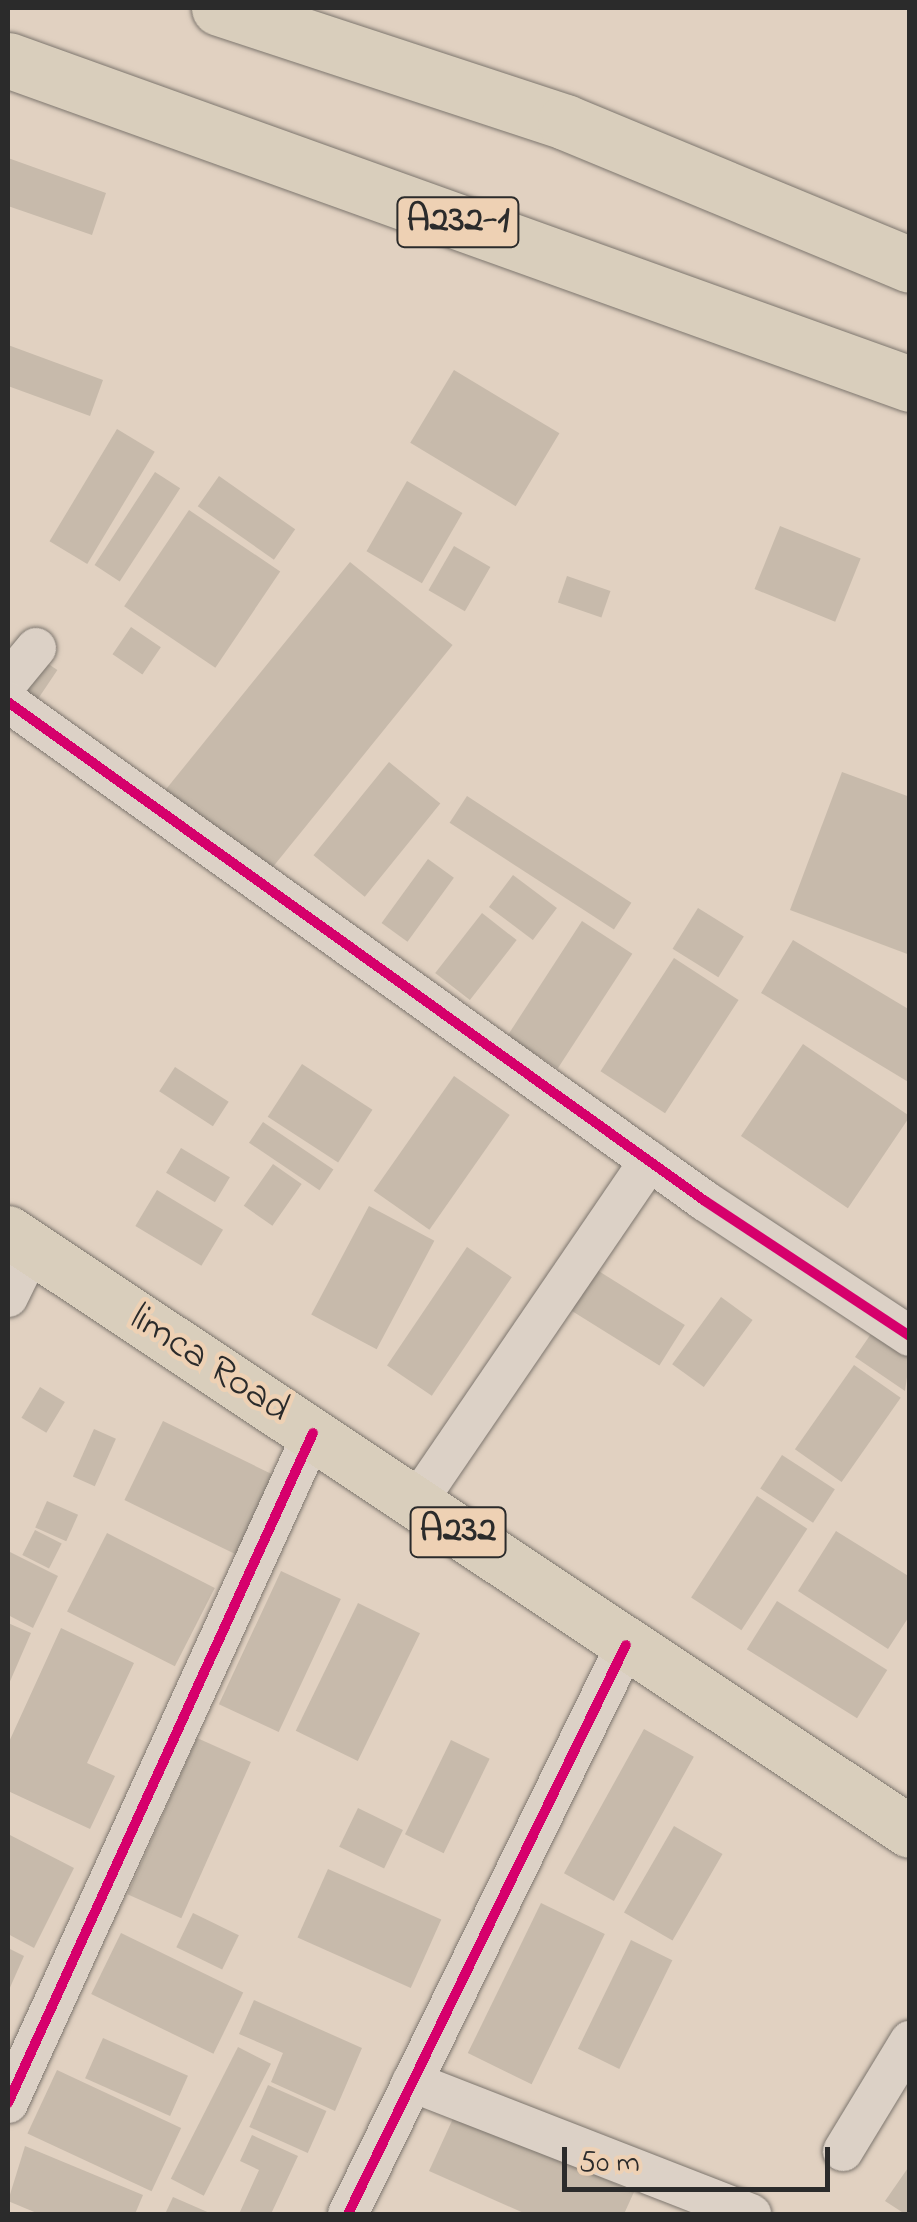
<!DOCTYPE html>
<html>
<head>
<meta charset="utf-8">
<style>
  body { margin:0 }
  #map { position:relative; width:917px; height:2222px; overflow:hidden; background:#e1d1c1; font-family:"Indie Flower",sans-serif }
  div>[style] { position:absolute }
  .building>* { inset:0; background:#c7baab; transform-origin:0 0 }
  .roads { filter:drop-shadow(0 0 2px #7d766e) drop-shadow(0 0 2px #7d766e) }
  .minor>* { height:40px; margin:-20px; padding:0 20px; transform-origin:20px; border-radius:20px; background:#dcd1c6 }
  .major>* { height:52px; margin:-26px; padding:0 26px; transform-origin:26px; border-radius:26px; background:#d9cebc }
  .highway>* { height:55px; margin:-27.5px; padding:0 27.5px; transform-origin:27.5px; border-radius:27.5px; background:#d9cebc }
  .cycleway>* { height:10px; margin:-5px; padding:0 5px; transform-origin:5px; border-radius:5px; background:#d6006c }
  span { translate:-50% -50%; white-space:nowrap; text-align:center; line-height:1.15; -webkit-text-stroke:9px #eed1b4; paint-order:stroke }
  .shield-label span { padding:2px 8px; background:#eed1b4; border:2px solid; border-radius:8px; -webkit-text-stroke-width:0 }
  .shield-label { font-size:38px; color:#2b2b2b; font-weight:700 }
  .street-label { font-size:40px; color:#2b2b2b }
  .frame { position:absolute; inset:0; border:10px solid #2b2b2b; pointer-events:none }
  .scale { position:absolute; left:562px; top:2147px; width:268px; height:45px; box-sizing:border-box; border:5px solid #2b2b2b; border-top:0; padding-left:12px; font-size:30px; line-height:35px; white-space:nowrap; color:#2b2b2b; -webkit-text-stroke:8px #eed1b4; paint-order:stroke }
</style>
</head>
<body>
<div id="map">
  <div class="building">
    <div style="clip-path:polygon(8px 158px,106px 193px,92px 235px,8px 206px)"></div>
    <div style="clip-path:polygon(8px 345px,103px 380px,90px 416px,8px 386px)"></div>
    <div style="left:454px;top:370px;width:123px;height:85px;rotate:31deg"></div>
    <div style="left:117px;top:429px;width:44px;height:131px;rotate:31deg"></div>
    <div style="left:155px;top:472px;width:30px;height:111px;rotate:33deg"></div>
    <div style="left:219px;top:476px;width:93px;height:37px;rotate:35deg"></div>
    <div style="left:407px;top:481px;width:64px;height:81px;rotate:30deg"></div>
    <div style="left:189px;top:510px;width:110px;height:116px;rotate:34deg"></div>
    <div style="left:780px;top:526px;width:87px;height:68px;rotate:22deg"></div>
    <div style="left:454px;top:546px;width:42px;height:51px;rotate:30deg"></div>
    <div style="left:350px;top:562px;width:132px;height:304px;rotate:39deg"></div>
    <div style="left:567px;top:576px;width:46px;height:28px;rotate:19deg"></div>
    <div style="left:131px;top:627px;width:36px;height:33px;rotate:34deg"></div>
    <div style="left:35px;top:655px;width:27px;height:51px;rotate:34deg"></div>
    <div style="left:389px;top:762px;width:66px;height:120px;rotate:39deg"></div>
    <div style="clip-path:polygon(842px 772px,910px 797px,910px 955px,790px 910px)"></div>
    <div style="left:467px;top:796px;width:196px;height:32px;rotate:33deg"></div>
    <div style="left:428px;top:859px;width:32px;height:79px;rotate:36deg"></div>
    <div style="left:513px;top:875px;width:55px;height:40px;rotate:37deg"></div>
    <div style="left:698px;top:908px;width:54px;height:48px;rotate:32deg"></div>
    <div style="left:482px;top:913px;width:44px;height:76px;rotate:38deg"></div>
    <div style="left:582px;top:921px;width:60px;height:137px;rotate:33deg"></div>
    <div style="clip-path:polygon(793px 940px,910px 1010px,910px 1083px,761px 993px)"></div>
    <div style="left:674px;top:958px;width:77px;height:135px;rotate:33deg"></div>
    <div style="left:803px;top:1044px;width:129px;height:111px;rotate:34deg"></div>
    <div style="left:302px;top:1064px;width:84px;height:63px;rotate:33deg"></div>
    <div style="left:175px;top:1067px;width:64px;height:29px;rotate:33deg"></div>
    <div style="left:454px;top:1076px;width:68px;height:140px;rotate:35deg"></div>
    <div style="left:263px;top:1122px;width:85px;height:25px;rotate:34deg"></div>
    <div style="left:181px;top:1148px;width:57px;height:29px;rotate:31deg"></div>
    <div style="left:273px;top:1164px;width:35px;height:51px;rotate:35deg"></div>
    <div style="left:157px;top:1190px;width:77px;height:42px;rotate:31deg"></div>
    <div style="left:369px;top:1206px;width:74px;height:123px;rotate:28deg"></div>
    <div style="left:467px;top:1247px;width:54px;height:143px;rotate:34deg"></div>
    <div style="left:589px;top:1265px;width:113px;height:48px;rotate:32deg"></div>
    <div style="left:721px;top:1297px;width:39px;height:83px;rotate:36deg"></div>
    <div style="clip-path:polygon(873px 1331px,910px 1356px,905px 1391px,855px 1357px)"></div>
    <div style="left:854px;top:1365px;width:57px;height:103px;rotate:35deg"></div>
    <div style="left:40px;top:1387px;width:29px;height:36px;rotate:31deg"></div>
    <div style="left:163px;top:1421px;width:126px;height:88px;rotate:26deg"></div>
    <div style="left:94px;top:1429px;width:24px;height:52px;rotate:24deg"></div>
    <div style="left:782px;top:1455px;width:63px;height:40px;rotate:33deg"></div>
    <div style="left:757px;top:1496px;width:60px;height:121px;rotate:33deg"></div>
    <div style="left:47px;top:1501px;width:34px;height:29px;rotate:24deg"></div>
    <div style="left:35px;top:1530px;width:30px;height:28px;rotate:27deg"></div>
    <div style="clip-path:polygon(836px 1531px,910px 1577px,910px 1615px,888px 1649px,798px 1591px)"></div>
    <div style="left:107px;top:1533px;width:121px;height:88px;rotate:27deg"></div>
    <div style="clip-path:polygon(8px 1551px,58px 1576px,33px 1628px,8px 1615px)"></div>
    <div style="left:281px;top:1571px;width:66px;height:147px;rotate:25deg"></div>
    <div style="left:777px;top:1601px;width:130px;height:57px;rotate:32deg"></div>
    <div style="left:358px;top:1603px;width:69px;height:142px;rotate:26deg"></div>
    <div style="clip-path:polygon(8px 1623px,31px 1633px,8px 1686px)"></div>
    <div style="clip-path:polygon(61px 1628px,134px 1663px,87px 1763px,115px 1776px,90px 1829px,8px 1791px,8px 1744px)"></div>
    <div style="left:644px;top:1729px;width:57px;height:165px;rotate:29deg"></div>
    <div style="left:197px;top:1738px;width:59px;height:171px;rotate:24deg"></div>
    <div style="left:451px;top:1740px;width:43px;height:105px;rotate:26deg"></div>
    <div style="left:358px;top:1808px;width:50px;height:43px;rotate:26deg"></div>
    <div style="left:674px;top:1826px;width:56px;height:100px;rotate:30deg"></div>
    <div style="clip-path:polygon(8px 1834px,74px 1868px,34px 1948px,8px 1934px)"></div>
    <div style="left:328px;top:1869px;width:124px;height:75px;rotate:24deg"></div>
    <div style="left:541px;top:1903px;width:71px;height:167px;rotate:26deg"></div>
    <div style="left:193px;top:1913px;width:51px;height:38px;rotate:26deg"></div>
    <div style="left:121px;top:1933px;width:136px;height:68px;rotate:26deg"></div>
    <div style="left:631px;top:1940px;width:46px;height:121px;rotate:26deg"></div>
    <div style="clip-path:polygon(8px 1948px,24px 1956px,8px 1992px)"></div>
    <div style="clip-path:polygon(254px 2000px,362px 2048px,335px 2111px,271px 2082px,283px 2053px,239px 2034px)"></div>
    <div style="left:103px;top:2038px;width:93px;height:44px;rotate:24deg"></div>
    <div style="left:238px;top:2047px;width:37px;height:148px;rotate:27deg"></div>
    <div style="left:57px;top:2070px;width:137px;height:70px;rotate:25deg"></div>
    <div style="left:268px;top:2085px;width:64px;height:46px;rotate:24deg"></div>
    <div style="clip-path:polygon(456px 2112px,634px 2192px,624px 2214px,526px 2214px,429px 2171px)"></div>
    <div style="clip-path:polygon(252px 2135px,298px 2156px,271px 2214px,239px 2214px,259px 2170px,240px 2161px)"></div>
    <div style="clip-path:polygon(25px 2146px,143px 2195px,135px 2214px,39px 2214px,8px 2201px)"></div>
    <div style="clip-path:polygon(910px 2165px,910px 2214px,905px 2214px,885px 2201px)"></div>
    <div style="clip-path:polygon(173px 2197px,212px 2214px,165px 2214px)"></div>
  </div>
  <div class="roads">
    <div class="minor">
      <div style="left:8px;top:682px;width:44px;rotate:-50.5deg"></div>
      <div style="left:8px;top:702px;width:857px;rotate:35.6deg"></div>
      <div style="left:705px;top:1201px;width:245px;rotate:33.4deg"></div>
      <div style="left:8px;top:1297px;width:55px;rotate:-63.9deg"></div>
      <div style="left:416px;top:1503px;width:414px;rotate:-55.7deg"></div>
      <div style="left:412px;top:2082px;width:364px;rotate:21.3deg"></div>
      <div style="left:8px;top:2103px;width:736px;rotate:-65.52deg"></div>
      <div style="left:843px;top:2151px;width:129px;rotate:-58.7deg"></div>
      <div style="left:348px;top:2214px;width:633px;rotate:-63.96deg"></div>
    </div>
    <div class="major">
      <div style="left:8px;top:1232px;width:1083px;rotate:33.63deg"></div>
    </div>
    <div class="highway">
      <div style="left:219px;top:8px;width:364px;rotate:18.2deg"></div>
      <div style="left:565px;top:122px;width:373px;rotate:22.5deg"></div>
      <div style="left:8px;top:60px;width:958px;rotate:19.76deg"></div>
    </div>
  </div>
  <div class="cycleway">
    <div style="left:8px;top:702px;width:857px;rotate:35.6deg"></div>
    <div style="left:705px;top:1201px;width:245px;rotate:33.4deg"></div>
    <div style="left:8px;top:2103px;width:736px;rotate:-65.52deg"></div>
    <div style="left:348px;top:2214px;width:633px;rotate:-63.96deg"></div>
  </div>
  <div class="shield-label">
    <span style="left:458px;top:222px">A232-1</span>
    <span style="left:458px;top:1532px">A232</span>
  </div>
  <div class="street-label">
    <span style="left:209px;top:1365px;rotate:33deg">limca Road</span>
  </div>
  <div class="frame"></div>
  <div class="scale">50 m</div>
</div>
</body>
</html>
